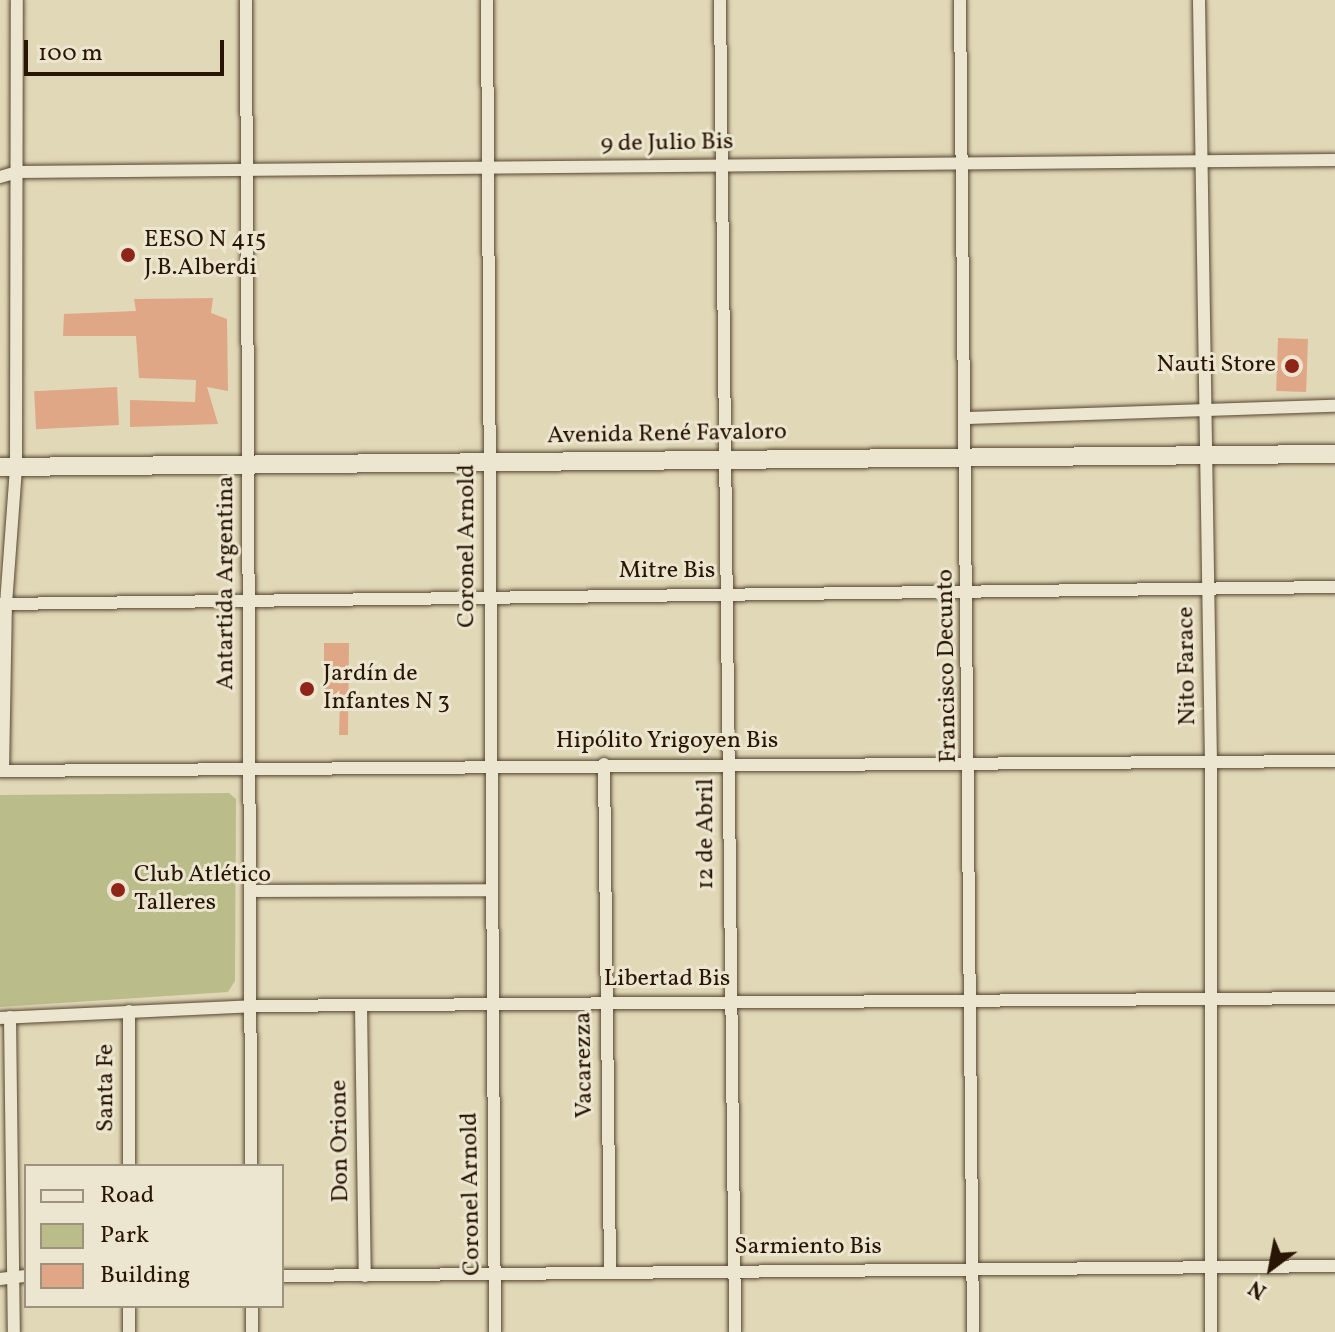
<!DOCTYPE html>
<html>
<head>
<meta charset="utf-8">
<style>
  body { margin:0 }
  #map { position:relative; width:1335px; height:1332px; overflow:hidden; background:#e1d8b7; font-family:Vollkorn,serif }
  div>[style] { position:absolute }
  .green>* { inset:0; background:#babc89 }
  .building>* { inset:0; background:#dfa786; transform-origin:0 0 }
  .roads { filter:drop-shadow(0 0 2px #574631) drop-shadow(0 0 2px #574631) }
  .minor>* { height:12px; margin:-6px; padding:0 6px; transform-origin:6px; border-radius:6px; background:#ece6d0 }
  .secondary>* { height:18px; margin:-9px; padding:0 9px; transform-origin:9px; border-radius:9px; background:#ece6d0 }
  .dots>* { width:22px; height:22px; translate:-50% -50%; box-sizing:border-box; border:4px solid #ece6d0; border-radius:50% }
  span { translate:-50% -50%; white-space:nowrap; text-align:center; line-height:1.15; -webkit-text-stroke:6px #ece6d0; paint-order:stroke }
  .street-label { font-size:24px; color:#291504 }
  .poi-label { font-size:24px; color:#291504 }
  .left { translate:0 -50%; text-align:left }
  .right { translate:-100% -50%; text-align:right }
  .legend { position:absolute; left:24px; top:1164px; width:260px; height:144px; box-sizing:border-box; background:#ece6d0; border:2px solid #9e927e; margin:0; padding:10px 14px; list-style:none; font-size:24px; color:#291504 }
  .legend li { display:flex; align-items:center; gap:16px; height:40px }
  .legend b { width:40px; border:2px solid #9e927e }
  .north { position:absolute; left:1231px; top:1228px; width:80px; height:80px; -webkit-text-stroke:6px #ece6d0; paint-order:stroke; rotate:212deg; font-size:22px; font-weight:700; line-height:32px; text-align:center; color:#291504 }
  .north::after { content:''; display:block; margin:auto; width:28px; height:36px; background:#291504; clip-path:polygon(50% 0,100% 100%,50% 72%,0 100%) }
  .scale { position:absolute; left:24px; top:40px; width:200px; height:36px; box-sizing:border-box; border:4px solid #291504; border-top:0; padding-left:10px; font-size:24px; line-height:28px; white-space:nowrap; color:#291504; -webkit-text-stroke:6px #ece6d0; paint-order:stroke }
</style>
</head>
<body>
<div id="map">
  <div class="green">
    <div style="clip-path:polygon(229px 793px,236px 799px,235px 981px,228px 992px,0 1007px,0 795px)"></div>
  </div>
  <div class="building">
    <div style="clip-path:polygon(213px 298px,211px 313px,227px 319px,228px 391px,207px 387px,218px 424px,130px 427px,130px 400px,195px 402px,196px 380px,139px 378px,136px 336px,63px 336px,64px 314px,136px 311px,134px 299px)"></div>
    <div style="left:1308px;top:339px;width:53px;height:30px;rotate:92deg"></div>
    <div style="left:117px;top:387px;width:38px;height:83px;rotate:87deg"></div>
    <div style="clip-path:polygon(324px 643px,349px 643px,348px 735px,339px 735px,340px 700px,324px 697px)"></div>
  </div>
  <div class="roads">
    <div class="minor">
      <div style="left:246px;top:0;width:1166px;rotate:89.75deg"></div>
      <div style="left:487px;top:0;width:1332px;rotate:89.66deg"></div>
      <div style="left:720px;top:0;width:1332px;rotate:89.35deg"></div>
      <div style="left:960px;top:0;width:1332px;rotate:89.44deg"></div>
      <div style="left:1199px;top:0;width:762px;rotate:89.1deg"></div>
      <div style="left:1211px;top:762px;width:570px;rotate:90deg"></div>
      <div style="left:0;top:177px;width:18px;rotate:-16deg"></div>
      <div style="left:17px;top:172px;width:1318px;rotate:-0.52deg"></div>
      <div style="left:966px;top:418px;width:369px;rotate:-1.9deg"></div>
      <div style="left:0;top:604px;width:1335px;rotate:-0.73deg"></div>
      <div style="left:604px;top:764px;width:506px;rotate:89.32deg"></div>
      <div style="left:0;top:771px;width:1335px;rotate:-0.43deg"></div>
      <div style="left:3px;top:771px;width:167px;rotate:-89deg"></div>
      <div style="left:6px;top:604px;width:137px;rotate:-85.8deg"></div>
      <div style="left:16px;top:467px;width:467px;rotate:-89.9deg"></div>
      <div style="left:250px;top:891px;width:241px;rotate:-0.2deg"></div>
      <div style="left:361px;top:1005px;width:271px;rotate:89.2deg"></div>
      <div style="left:10px;top:1017px;width:315px;rotate:89.3deg"></div>
      <div style="left:0;top:1018px;width:251px;rotate:-2.7deg"></div>
      <div style="left:251px;top:1006px;width:1084px;rotate:-0.42deg"></div>
      <div style="left:129px;top:1166px;width:155px;rotate:-90deg"></div>
      <div style="left:282px;top:1276px;width:1053px;rotate:-0.54deg"></div>
      <div style="left:0;top:1279px;width:26px;rotate:-7deg"></div>
      <div style="left:129px;top:1306px;width:26px;rotate:90deg"></div>
      <div style="left:252px;top:1306px;width:26px;rotate:90deg"></div>
    </div>
    <div class="secondary">
      <div style="left:0;top:467px;width:1335px;rotate:-0.56deg"></div>
    </div>
  </div>
  <div class="dots">
    <div style="left:128px;top:255px;background:#8f2418"></div>
    <div style="left:1292px;top:366px;background:#8f2418"></div>
    <div style="left:307px;top:689px;background:#8f2418"></div>
    <div style="left:118px;top:890px;background:#8f2418"></div>
  </div>
  <div class="street-label">
    <span style="left:667px;top:144px;rotate:-1deg">9 de Julio Bis</span>
    <span style="left:667px;top:435px;rotate:-1deg">Avenida René Favaloro</span>
    <span style="left:468px;top:546px;rotate:-90deg">Coronel Arnold</span>
    <span style="left:667px;top:572px">Mitre Bis</span>
    <span style="left:227px;top:583px;rotate:-90deg">Antartida Argentina</span>
    <span style="left:948px;top:666px;rotate:-91deg">Francisco Decunto</span>
    <span style="left:1188px;top:666px;rotate:-91deg">Nito Farace</span>
    <span style="left:667px;top:742px">Hipólito Yrigoyen Bis</span>
    <span style="left:707px;top:834px;rotate:-90deg">12 de Abril</span>
    <span style="left:667px;top:980px">Libertad Bis</span>
    <span style="left:585px;top:1065px;rotate:-91deg">Vacarezza</span>
    <span style="left:107px;top:1088px;rotate:-90deg">Santa Fe</span>
    <span style="left:341px;top:1141px;rotate:-91deg">Don Orione</span>
    <span style="left:472px;top:1194px;rotate:-91deg">Coronel Arnold</span>
    <span style="left:808px;top:1248px">Sarmiento Bis</span>
  </div>
  <div class="poi-label">
    <span class="left" style="left:144px;top:255px">EESO N 415<br>J.B.Alberdi</span>
    <span class="right" style="left:1276px;top:366px">Nauti Store</span>
    <span class="left" style="left:323px;top:689px">Jardín de<br>Infantes N 3</span>
    <span class="left" style="left:134px;top:890px">Club Atlético<br>Talleres</span>
  </div>
  <ul class="legend">
  <li><b style="height:10px;background:#ece6d0"></b>Road</li>
  <li><b style="height:22px;background:#babc89"></b>Park</li>
  <li><b style="height:22px;background:#dfa786"></b>Building</li>
  </ul>
  <div class="north">N</div>
  <div class="scale">100 m</div>
</div>
</body>
</html>
